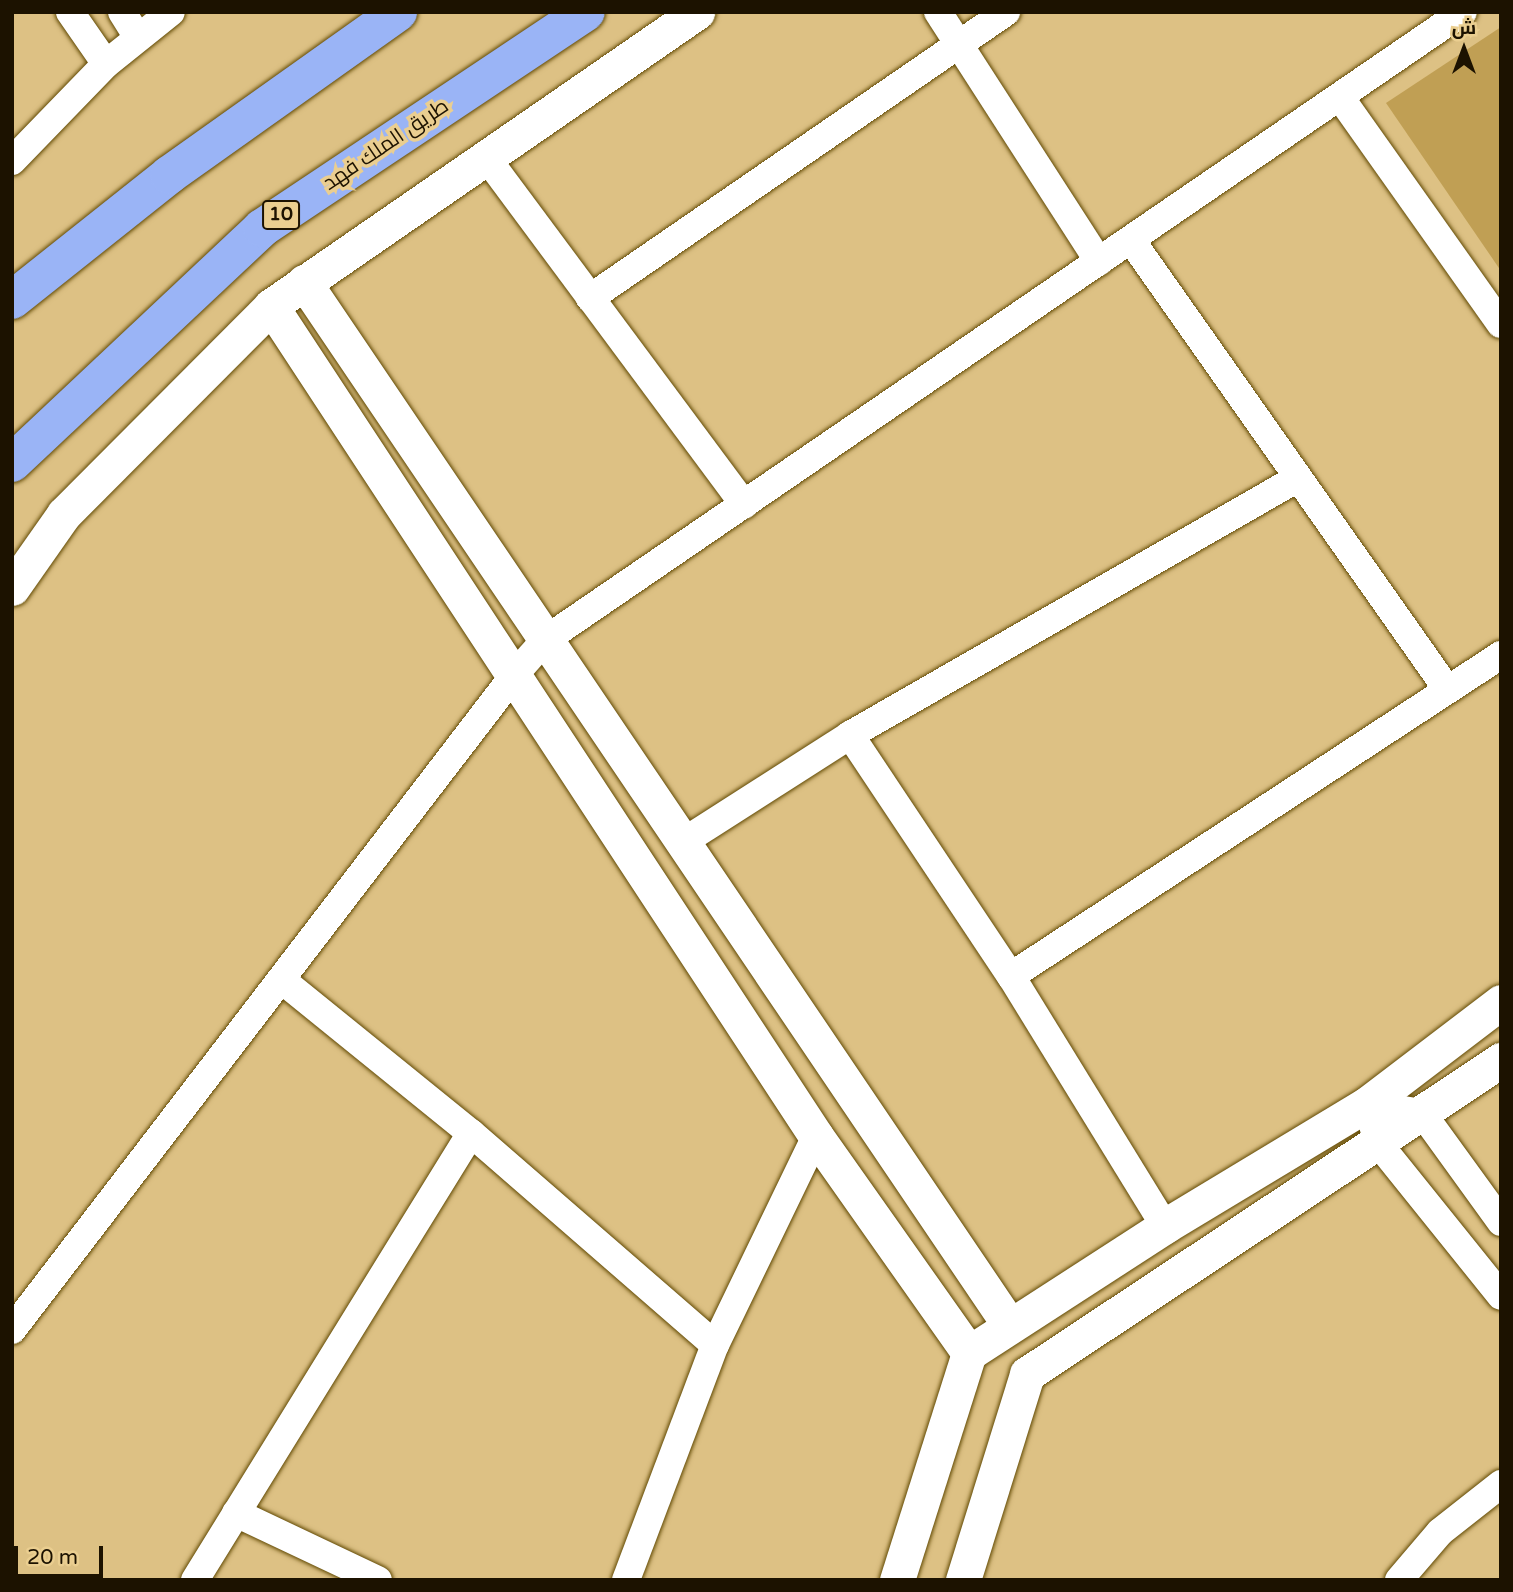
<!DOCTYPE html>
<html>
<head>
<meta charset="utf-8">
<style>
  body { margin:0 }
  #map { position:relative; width:1513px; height:1592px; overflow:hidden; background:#ddc184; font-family:"Varela Round",Cairo,sans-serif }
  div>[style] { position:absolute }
  .green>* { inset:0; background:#c09f54 }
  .roads { filter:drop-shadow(0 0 2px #614903) drop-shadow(0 0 2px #614903) }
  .minor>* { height:28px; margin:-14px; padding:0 14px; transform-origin:14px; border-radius:14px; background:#fff }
  .tertiary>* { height:35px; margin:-17.5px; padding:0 17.5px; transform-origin:17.5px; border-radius:17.5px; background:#fff }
  .trunk>* { height:38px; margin:-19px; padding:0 19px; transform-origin:19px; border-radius:19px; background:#9ab4f6 }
  span { translate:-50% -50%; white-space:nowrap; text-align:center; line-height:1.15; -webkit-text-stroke:7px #eace90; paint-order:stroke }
  .shield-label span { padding:2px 5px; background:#eace90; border:2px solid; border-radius:5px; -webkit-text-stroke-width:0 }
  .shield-label { font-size:19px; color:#1c1200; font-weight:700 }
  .street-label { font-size:21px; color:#1c1200 }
  .frame { position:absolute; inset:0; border:14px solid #1c1200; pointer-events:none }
  .north { position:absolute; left:1429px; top:14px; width:70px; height:70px; -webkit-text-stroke:5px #eace90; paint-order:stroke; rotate:0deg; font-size:19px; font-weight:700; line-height:28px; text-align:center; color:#1c1200 }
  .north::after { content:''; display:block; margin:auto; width:24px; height:32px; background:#1c1200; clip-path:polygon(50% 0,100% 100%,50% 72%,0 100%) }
  .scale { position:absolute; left:14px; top:1546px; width:89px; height:32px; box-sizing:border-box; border:4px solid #1c1200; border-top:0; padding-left:9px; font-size:21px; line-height:24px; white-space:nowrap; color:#1c1200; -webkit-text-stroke:5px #eace90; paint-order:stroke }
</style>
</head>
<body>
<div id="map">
  <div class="green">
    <div style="clip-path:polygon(1501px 27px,1501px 271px,1386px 103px)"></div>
  </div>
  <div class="roads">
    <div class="minor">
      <div style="left:70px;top:12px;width:63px;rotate:55.3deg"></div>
      <div style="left:122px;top:12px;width:28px;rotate:58deg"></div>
      <div style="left:938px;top:12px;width:297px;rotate:57.2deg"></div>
      <div style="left:1340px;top:97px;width:278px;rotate:54.7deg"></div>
      <div style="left:486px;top:157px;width:433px;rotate:53.4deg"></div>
      <div style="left:12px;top:161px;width:135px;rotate:-45.9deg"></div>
      <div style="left:106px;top:64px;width:83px;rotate:-38.7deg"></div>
      <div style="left:1131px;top:240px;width:549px;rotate:54.86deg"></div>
      <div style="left:590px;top:298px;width:505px;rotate:-34.51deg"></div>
      <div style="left:850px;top:735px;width:290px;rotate:56.3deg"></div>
      <div style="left:1011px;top:976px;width:294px;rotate:58.4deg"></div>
      <div style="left:683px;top:842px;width:198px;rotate:-32.6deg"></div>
      <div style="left:850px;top:735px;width:516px;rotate:-29.84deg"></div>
      <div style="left:1011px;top:976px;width:586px;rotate:-33.23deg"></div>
      <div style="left:283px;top:981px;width:242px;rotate:39deg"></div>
      <div style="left:471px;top:1133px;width:323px;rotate:41deg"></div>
      <div style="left:715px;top:1345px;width:232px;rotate:-64.2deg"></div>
      <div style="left:1501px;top:1222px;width:135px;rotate:-125.9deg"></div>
      <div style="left:1422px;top:1113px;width:56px;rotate:-170.7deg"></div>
      <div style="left:1367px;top:1104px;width:41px;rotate:74.2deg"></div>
      <div style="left:1378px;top:1143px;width:196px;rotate:51.2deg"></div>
      <div style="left:12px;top:1330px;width:827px;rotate:-52.52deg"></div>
      <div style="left:515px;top:674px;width:45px;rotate:-48.6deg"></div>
      <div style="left:545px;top:640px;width:1112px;rotate:-34.38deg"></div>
      <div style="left:236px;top:1513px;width:157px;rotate:25.3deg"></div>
      <div style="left:195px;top:1580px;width:525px;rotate:-58.31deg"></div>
      <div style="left:626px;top:1580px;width:251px;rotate:-69.3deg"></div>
      <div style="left:1399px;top:1580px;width:63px;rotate:-49.5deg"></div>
      <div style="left:1440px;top:1532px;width:78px;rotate:-38.2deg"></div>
    </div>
    <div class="tertiary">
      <div style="left:304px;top:282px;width:1260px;rotate:55.93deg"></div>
      <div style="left:271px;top:306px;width:993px;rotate:56.71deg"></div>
      <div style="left:816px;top:1136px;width:266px;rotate:54.8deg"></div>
      <div style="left:12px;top:588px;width:90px;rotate:-54.9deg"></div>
      <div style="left:64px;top:514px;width:293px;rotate:-45.1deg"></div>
      <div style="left:271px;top:306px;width:518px;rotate:-34.61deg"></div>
      <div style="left:897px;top:1580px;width:238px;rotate:-72.4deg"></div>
      <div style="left:969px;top:1353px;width:234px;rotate:-32.9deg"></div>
      <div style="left:1165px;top:1226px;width:236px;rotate:-31.1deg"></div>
      <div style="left:1367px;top:1104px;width:168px;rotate:-37.3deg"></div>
      <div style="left:963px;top:1580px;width:216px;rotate:-72.7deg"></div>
      <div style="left:1027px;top:1374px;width:569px;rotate:-33.52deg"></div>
    </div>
    <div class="trunk">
      <div style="left:12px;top:300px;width:201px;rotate:-38.5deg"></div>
      <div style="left:169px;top:175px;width:281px;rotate:-35.4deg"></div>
      <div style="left:12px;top:463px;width:343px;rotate:-43.2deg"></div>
      <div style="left:262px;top:228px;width:389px;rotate:-33.7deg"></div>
    </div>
  </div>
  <div class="shield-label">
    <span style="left:281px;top:215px">10</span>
  </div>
  <div class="street-label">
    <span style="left:386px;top:145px;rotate:-34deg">طريق الملك فهد</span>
  </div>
  <div class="frame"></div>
  <div class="north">ش</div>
  <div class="scale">20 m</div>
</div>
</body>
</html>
